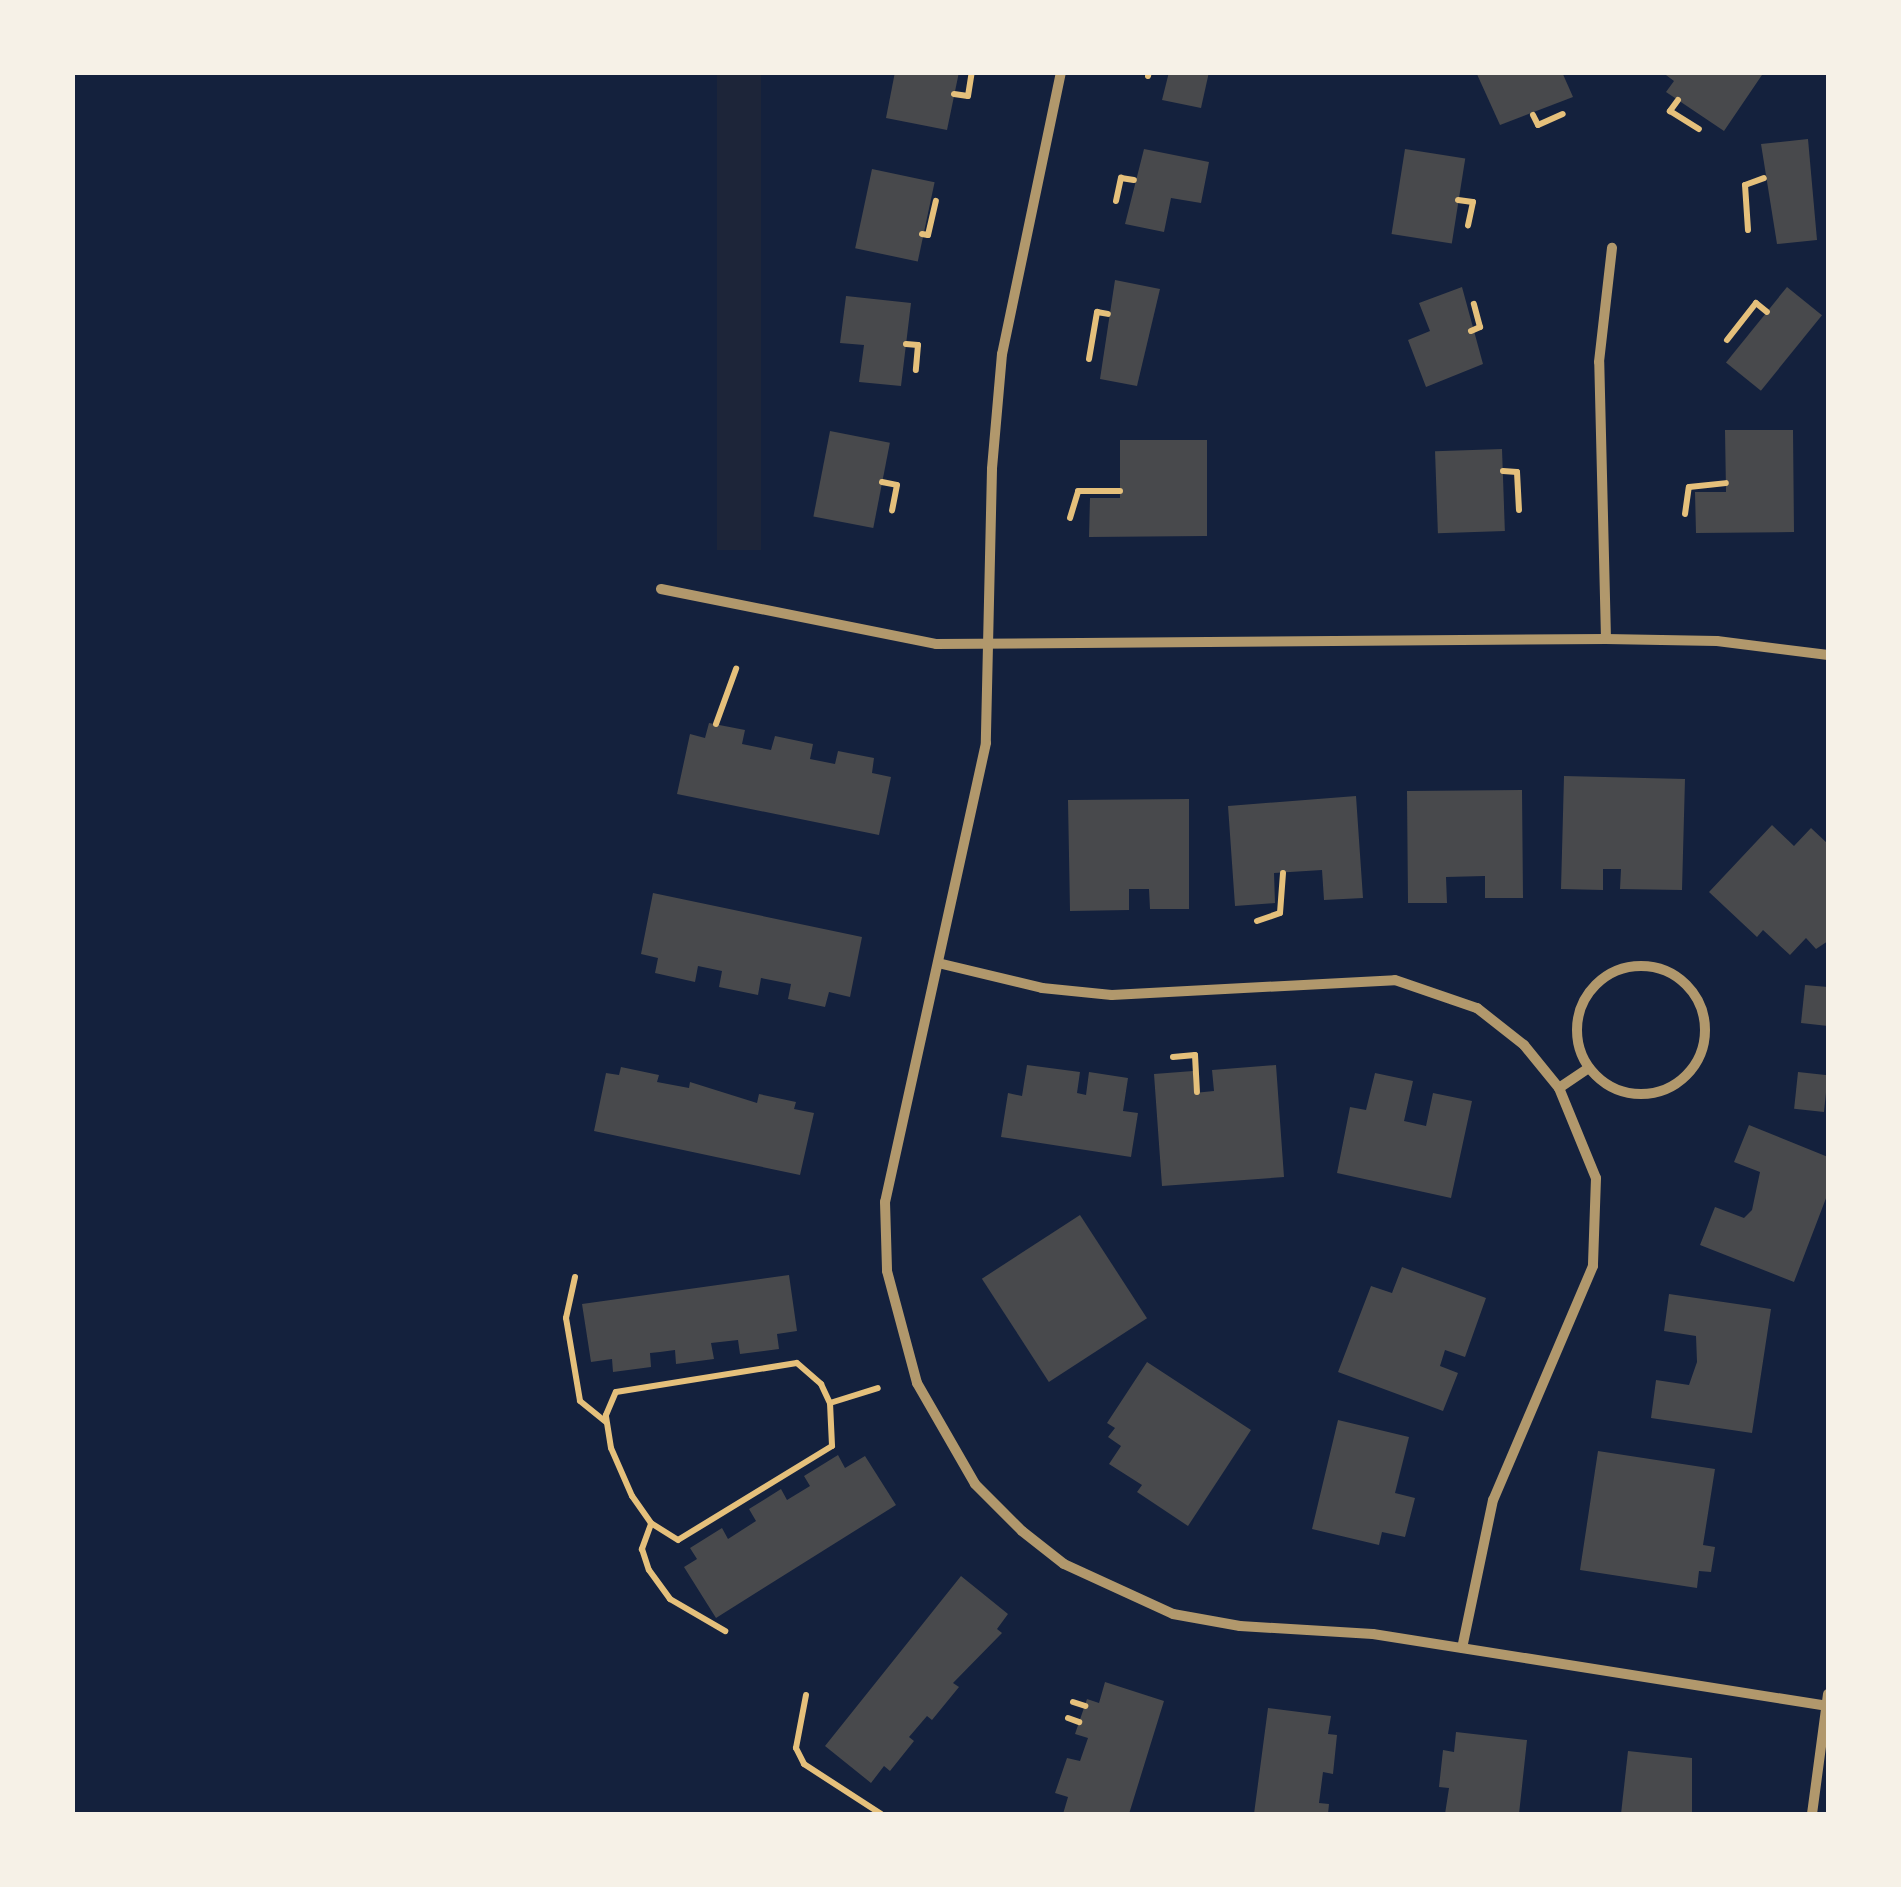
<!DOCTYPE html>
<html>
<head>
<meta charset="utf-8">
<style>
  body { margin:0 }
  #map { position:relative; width:1901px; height:1887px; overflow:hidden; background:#14213d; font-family:"IBM Plex Sans",sans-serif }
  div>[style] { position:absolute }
  .green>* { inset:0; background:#1d2539; transform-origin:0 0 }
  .building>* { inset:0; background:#48494c; transform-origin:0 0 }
  .path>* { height:6px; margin:-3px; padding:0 3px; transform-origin:3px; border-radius:3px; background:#e5c07b }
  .minor>* { height:10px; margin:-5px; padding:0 5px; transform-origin:5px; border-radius:5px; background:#b1986c }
  .minor>.ring { margin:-5px; padding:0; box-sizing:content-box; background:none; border:10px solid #b1986c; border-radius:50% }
  span { translate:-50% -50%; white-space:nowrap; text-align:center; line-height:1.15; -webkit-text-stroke:10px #f6f1e7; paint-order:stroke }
  .frame { position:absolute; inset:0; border:75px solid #f6f1e7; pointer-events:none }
</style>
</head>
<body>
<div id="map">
  <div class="green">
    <div style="left:717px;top:73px;width:44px;height:477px"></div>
  </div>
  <div class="building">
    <div style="clip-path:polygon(895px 72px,959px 72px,947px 130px,886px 118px)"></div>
    <div style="clip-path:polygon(1169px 72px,1209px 72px,1201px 108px,1162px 100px)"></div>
    <div style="clip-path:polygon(1476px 72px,1562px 72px,1573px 97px,1500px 125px)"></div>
    <div style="clip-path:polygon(1662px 72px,1764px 72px,1724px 131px,1666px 92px,1674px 81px)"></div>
    <div style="clip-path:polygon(1808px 139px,1817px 240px,1777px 244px,1761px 144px)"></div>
    <div style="clip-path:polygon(1144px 149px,1209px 162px,1201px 203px,1171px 198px,1164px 232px,1125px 224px)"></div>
    <div style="left:1405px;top:149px;width:61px;height:86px;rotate:9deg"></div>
    <div style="left:872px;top:169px;width:64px;height:81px;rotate:12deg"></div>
    <div style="clip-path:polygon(1115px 280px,1160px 289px,1137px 386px,1100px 379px)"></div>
    <div style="clip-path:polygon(1462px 287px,1483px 364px,1426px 387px,1408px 340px,1430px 331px,1419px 303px)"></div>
    <div style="left:1787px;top:287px;width:45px;height:97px;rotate:39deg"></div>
    <div style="clip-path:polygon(846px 296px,911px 303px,901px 386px,859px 382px,864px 345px,840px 343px)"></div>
    <div style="clip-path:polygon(1725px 430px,1793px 430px,1794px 532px,1696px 533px,1695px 492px,1726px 492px)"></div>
    <div style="left:830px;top:431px;width:61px;height:87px;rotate:11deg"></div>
    <div style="clip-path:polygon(1120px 440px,1207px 440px,1207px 536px,1089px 537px,1090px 498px,1120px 498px)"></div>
    <div style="left:1502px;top:449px;width:82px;height:67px;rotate:88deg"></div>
    <div style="clip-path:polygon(709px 723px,745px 730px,742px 744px,771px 750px,775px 736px,813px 744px,810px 759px,835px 764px,838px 751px,874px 758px,872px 773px,891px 777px,879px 835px,677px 794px,690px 734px,705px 738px)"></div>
    <div style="clip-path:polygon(1564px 776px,1685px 779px,1682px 890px,1620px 889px,1621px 869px,1603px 869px,1603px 890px,1561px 889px)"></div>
    <div style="clip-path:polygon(1522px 790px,1523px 898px,1485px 898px,1485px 876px,1446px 877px,1447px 903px,1408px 903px,1407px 791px)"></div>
    <div style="clip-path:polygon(1356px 796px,1363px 898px,1324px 900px,1322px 870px,1274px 873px,1275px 903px,1235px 906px,1228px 806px)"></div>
    <div style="clip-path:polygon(1189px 799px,1189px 909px,1150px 909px,1149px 889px,1129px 889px,1129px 910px,1070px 911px,1068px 800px)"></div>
    <div style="clip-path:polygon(1772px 825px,1794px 846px,1811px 828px,1828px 844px,1828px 941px,1816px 949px,1806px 938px,1790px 955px,1763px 930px,1757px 937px,1709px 892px)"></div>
    <div style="clip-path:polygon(653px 893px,862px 937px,850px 997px,829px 992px,825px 1007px,788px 999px,791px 984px,761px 978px,758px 995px,719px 987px,722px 971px,698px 966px,695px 982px,655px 973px,658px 958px,641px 954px)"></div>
    <div style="clip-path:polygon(1805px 985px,1828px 987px,1828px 1026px,1801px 1023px)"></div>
    <div style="clip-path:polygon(1027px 1065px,1080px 1072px,1077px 1093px,1086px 1095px,1089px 1072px,1128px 1078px,1123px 1111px,1138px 1113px,1131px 1157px,1001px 1137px,1008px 1093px,1022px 1096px)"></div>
    <div style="clip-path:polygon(1276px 1065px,1284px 1177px,1162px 1186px,1154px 1074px,1193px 1071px,1194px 1093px,1214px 1091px,1212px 1070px)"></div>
    <div style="clip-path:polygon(621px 1067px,659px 1075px,657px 1082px,689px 1088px,690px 1082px,757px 1103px,759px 1094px,796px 1102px,794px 1109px,814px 1113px,800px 1175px,594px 1131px,606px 1073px,619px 1075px)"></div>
    <div style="left:1798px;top:1072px;width:30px;height:37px;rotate:6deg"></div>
    <div style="clip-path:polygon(1375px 1073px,1413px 1081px,1404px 1121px,1426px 1126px,1433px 1093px,1472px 1101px,1451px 1198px,1337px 1173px,1350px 1107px,1366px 1110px)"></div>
    <div style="clip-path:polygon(1749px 1125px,1828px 1157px,1828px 1193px,1794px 1282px,1700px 1245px,1715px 1207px,1744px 1218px,1752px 1210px,1760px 1172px,1734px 1162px)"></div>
    <div style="left:1080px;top:1215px;width:123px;height:117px;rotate:57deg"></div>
    <div style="clip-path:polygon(1402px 1267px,1486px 1298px,1465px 1357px,1445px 1350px,1440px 1366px,1458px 1373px,1443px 1411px,1338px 1372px,1371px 1286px,1392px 1293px)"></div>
    <div style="clip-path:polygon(789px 1275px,797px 1331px,777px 1334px,779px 1349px,740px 1354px,738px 1340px,711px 1343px,714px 1359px,676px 1364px,675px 1350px,660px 1352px,650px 1353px,651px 1367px,613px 1372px,612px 1359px,591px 1362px,582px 1304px)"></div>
    <div style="clip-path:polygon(1669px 1294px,1771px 1309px,1752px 1433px,1651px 1418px,1656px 1380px,1689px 1385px,1697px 1362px,1696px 1336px,1664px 1331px)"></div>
    <div style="clip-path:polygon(1147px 1362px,1251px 1430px,1188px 1526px,1137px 1492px,1142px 1485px,1109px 1464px,1121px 1446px,1108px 1437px,1115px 1428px,1107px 1423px)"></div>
    <div style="clip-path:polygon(1338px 1420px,1409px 1437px,1395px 1493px,1415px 1498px,1405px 1537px,1382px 1532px,1379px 1545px,1312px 1529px)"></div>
    <div style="clip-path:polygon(1598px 1451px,1715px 1469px,1703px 1545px,1715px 1547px,1711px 1572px,1699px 1571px,1697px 1588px,1580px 1570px)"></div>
    <div style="clip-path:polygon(838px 1455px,845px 1468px,865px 1456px,896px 1505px,716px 1618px,684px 1567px,697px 1559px,690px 1548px,722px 1528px,728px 1539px,756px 1521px,749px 1509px,781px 1489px,787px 1500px,810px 1486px,804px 1476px)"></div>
    <div style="clip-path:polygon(961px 1576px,1008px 1614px,997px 1629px,1002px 1633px,953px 1683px,959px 1687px,932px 1720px,927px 1716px,909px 1737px,914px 1741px,890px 1771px,884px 1766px,871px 1783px,825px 1746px)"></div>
    <div style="clip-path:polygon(1105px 1682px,1164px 1701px,1129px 1814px,1063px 1814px,1068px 1797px,1055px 1793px,1067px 1758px,1080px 1761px,1088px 1738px,1075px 1734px,1087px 1699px,1099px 1703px)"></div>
    <div style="clip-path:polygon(1268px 1708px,1331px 1716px,1328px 1734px,1337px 1735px,1333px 1774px,1323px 1772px,1319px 1803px,1329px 1804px,1328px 1814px,1254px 1814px)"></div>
    <div style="clip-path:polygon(1456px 1732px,1527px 1740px,1519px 1814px,1445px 1814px,1449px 1788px,1439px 1787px,1443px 1750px,1454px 1752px)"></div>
    <div style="clip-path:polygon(1628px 1751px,1692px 1758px,1692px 1814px,1621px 1814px)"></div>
  </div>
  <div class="path">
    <div style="left:1148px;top:76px;width:4px;rotate:-76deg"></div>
    <div style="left:954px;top:94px;width:14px;rotate:8deg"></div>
    <div style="left:968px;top:96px;width:24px;rotate:-81deg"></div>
    <div style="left:1678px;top:100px;width:14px;rotate:126deg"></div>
    <div style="left:1670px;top:111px;width:34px;rotate:32deg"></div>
    <div style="left:1533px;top:115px;width:11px;rotate:63deg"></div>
    <div style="left:1538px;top:125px;width:27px;rotate:-24deg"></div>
    <div style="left:1458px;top:200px;width:15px;rotate:8deg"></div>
    <div style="left:1473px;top:202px;width:24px;rotate:102deg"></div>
    <div style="left:1116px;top:201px;width:24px;rotate:-78deg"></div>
    <div style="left:1121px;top:178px;width:13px;rotate:9deg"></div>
    <div style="left:1748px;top:230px;width:45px;rotate:-93.8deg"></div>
    <div style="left:1745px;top:185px;width:20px;rotate:-20deg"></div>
    <div style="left:922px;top:234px;width:6px;rotate:9deg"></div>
    <div style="left:928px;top:235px;width:35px;rotate:-77deg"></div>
    <div style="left:1471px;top:331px;width:10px;rotate:-24deg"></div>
    <div style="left:1480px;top:327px;width:24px;rotate:-105deg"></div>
    <div style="left:1727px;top:340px;width:47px;rotate:-51.9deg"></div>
    <div style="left:1756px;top:303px;width:14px;rotate:39deg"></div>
    <div style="left:906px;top:344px;width:12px;rotate:5deg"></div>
    <div style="left:918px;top:345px;width:25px;rotate:95deg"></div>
    <div style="left:1089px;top:359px;width:48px;rotate:-80.3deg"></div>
    <div style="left:1097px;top:312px;width:11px;rotate:10deg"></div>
    <div style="left:1503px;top:471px;width:14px;rotate:4deg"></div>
    <div style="left:1517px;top:472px;width:38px;rotate:87deg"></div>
    <div style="left:882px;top:482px;width:15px;rotate:11deg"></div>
    <div style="left:897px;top:485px;width:26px;rotate:101deg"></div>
    <div style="left:1685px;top:514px;width:27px;rotate:-82deg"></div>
    <div style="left:1689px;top:487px;width:37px;rotate:-6deg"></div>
    <div style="left:1070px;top:518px;width:28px;rotate:-73deg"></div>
    <div style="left:1078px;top:491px;width:42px"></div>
    <div style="left:716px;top:724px;width:59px;rotate:-70deg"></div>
    <div style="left:1257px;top:921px;width:24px;rotate:-19deg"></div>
    <div style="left:1280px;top:913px;width:40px;rotate:-85.7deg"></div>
    <div style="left:1173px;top:1057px;width:22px;rotate:-5deg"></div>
    <div style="left:1195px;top:1055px;width:37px;rotate:87deg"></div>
    <div style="left:575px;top:1277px;width:42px;rotate:102.4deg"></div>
    <div style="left:566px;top:1318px;width:84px;rotate:80.4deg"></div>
    <div style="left:580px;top:1401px;width:33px;rotate:39deg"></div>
    <div style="left:830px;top:1403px;width:43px;rotate:87.3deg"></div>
    <div style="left:832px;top:1446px;width:180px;rotate:148.6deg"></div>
    <div style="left:678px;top:1540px;width:32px;rotate:-148deg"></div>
    <div style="left:651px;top:1523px;width:33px;rotate:-125deg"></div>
    <div style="left:632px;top:1496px;width:52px;rotate:-113.6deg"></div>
    <div style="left:611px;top:1448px;width:33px;rotate:-99deg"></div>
    <div style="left:606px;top:1415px;width:25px;rotate:-67deg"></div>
    <div style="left:616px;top:1392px;width:183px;rotate:-9.1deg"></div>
    <div style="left:797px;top:1363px;width:32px;rotate:41deg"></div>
    <div style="left:821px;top:1384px;width:21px;rotate:65deg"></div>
    <div style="left:830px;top:1403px;width:50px;rotate:-17.4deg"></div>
    <div style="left:651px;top:1524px;width:27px;rotate:110deg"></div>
    <div style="left:642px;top:1549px;width:22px;rotate:72deg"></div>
    <div style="left:649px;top:1570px;width:36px;rotate:54deg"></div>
    <div style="left:670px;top:1599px;width:64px;rotate:30.2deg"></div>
    <div style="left:806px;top:1695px;width:54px;rotate:100.7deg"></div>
    <div style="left:796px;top:1748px;width:18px;rotate:63deg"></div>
    <div style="left:804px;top:1764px;width:92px;rotate:33deg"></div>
    <div style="left:1073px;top:1702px;width:13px;rotate:18deg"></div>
    <div style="left:1068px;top:1718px;width:12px;rotate:20deg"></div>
  </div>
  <div class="minor">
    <div style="left:1061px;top:72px;width:288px;rotate:101.8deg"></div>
    <div style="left:1002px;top:354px;width:115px;rotate:95deg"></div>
    <div style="left:992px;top:469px;width:274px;rotate:91.3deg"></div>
    <div style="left:986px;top:743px;width:470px;rotate:102.4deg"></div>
    <div style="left:885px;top:1202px;width:69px;rotate:88.3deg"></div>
    <div style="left:887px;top:1271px;width:116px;rotate:75deg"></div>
    <div style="left:917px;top:1383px;width:116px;rotate:60.1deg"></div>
    <div style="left:975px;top:1484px;width:66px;rotate:45deg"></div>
    <div style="left:1022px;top:1531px;width:53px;rotate:38.2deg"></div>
    <div style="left:1064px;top:1564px;width:120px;rotate:24.6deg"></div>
    <div style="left:1173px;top:1614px;width:68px;rotate:10.2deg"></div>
    <div style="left:1240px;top:1626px;width:133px;rotate:3.4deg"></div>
    <div style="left:1373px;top:1634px;width:459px;rotate:9deg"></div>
    <div style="left:661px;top:589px;width:280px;rotate:11.3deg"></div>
    <div style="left:936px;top:644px;width:670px;rotate:-0.43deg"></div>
    <div style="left:1606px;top:639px;width:111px;rotate:1deg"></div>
    <div style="left:1717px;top:641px;width:112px;rotate:7.2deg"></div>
    <div style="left:1606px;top:639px;width:277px;rotate:-91.4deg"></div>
    <div style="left:1599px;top:362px;width:115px;rotate:-83.5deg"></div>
    <div style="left:938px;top:963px;width:107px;rotate:13.5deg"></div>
    <div style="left:1042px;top:988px;width:70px;rotate:5.7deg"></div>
    <div style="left:1112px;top:995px;width:283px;rotate:-3deg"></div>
    <div style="left:1395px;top:980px;width:87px;rotate:18.9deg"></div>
    <div style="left:1477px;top:1008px;width:60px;rotate:38.2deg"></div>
    <div style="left:1524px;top:1045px;width:55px;rotate:50.9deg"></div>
    <div style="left:1559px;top:1088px;width:97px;rotate:67.7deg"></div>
    <div style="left:1596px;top:1178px;width:88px;rotate:92deg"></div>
    <div style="left:1593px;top:1266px;width:254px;rotate:113.1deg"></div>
    <div style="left:1493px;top:1500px;width:151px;rotate:101.8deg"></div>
    <div class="ring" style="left:1577px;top:966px;width:118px;height:118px"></div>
    <div style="left:1559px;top:1088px;width:36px;rotate:-34deg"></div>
    <div style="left:1812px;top:1814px;width:121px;rotate:-82.4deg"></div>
  </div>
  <div class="frame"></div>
</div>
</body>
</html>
